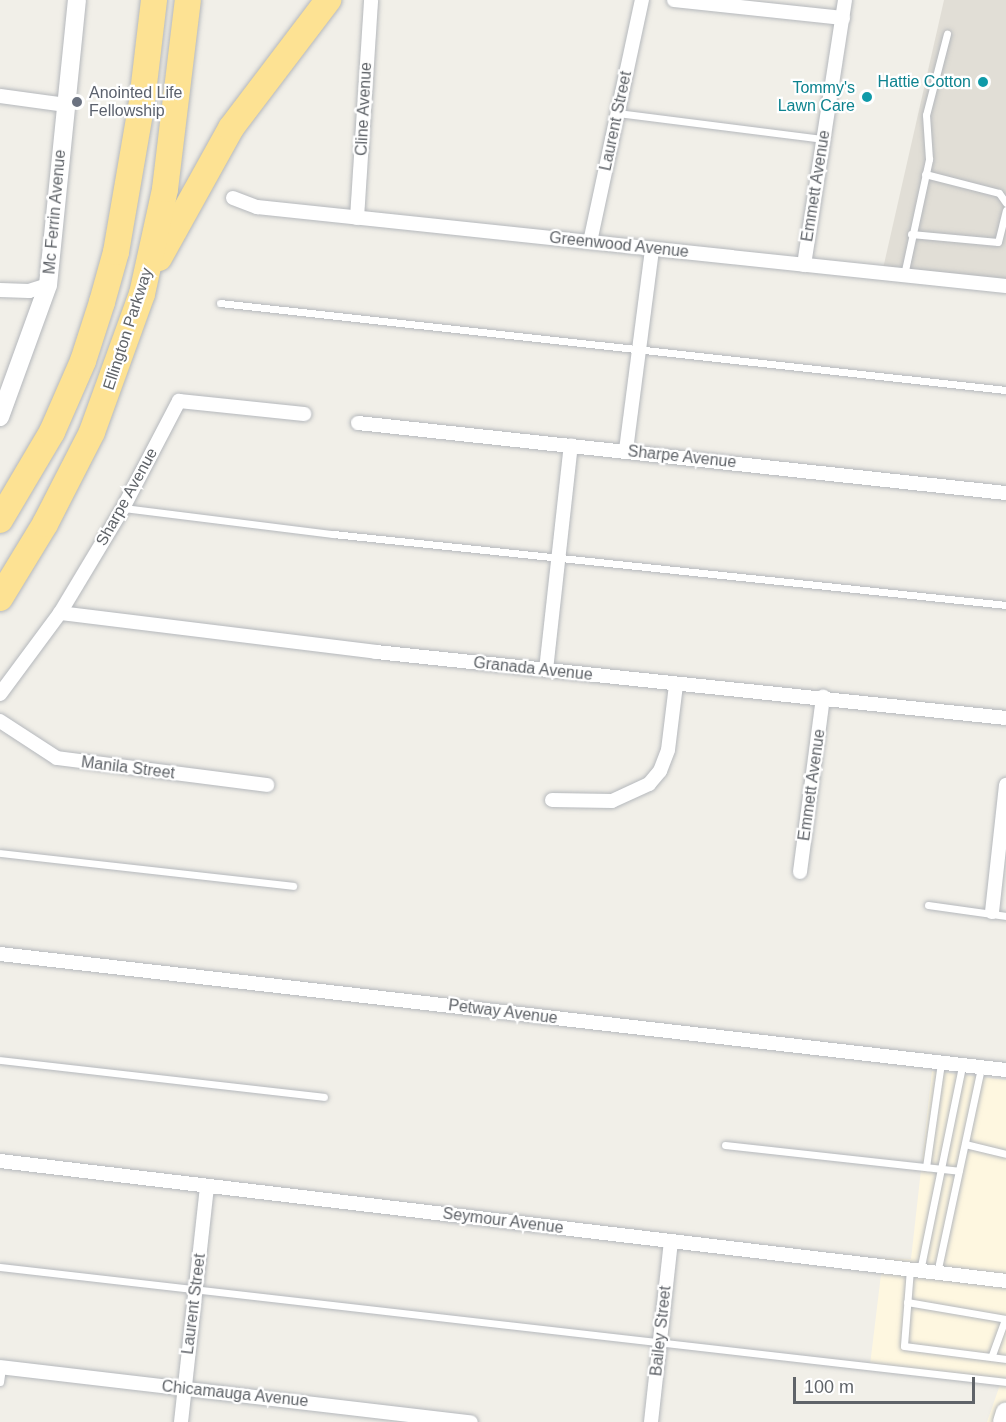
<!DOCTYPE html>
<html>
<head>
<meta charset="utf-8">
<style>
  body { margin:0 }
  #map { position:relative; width:1006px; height:1422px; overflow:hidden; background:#f1efe8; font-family:Helvetica,sans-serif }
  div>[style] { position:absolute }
  .commercial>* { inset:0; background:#fef7e0 }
  .education>* { inset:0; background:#e1ded6 }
  .roads { filter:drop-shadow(0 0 2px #b5b8bc) drop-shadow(0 0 2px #b5b8bc) }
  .service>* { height:7px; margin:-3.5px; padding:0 3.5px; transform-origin:3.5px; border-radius:3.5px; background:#fff }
  .minor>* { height:14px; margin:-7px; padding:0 7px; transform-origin:7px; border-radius:7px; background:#fff }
  .tertiary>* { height:18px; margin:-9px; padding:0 9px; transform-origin:9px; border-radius:9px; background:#fff }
  .secondary>* { height:20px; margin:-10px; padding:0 10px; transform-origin:10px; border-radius:10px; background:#fff }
  .motorway>* { height:26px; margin:-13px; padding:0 13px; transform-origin:13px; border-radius:13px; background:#fde293 }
  .dots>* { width:16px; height:16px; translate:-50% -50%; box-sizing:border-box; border:3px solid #fff; border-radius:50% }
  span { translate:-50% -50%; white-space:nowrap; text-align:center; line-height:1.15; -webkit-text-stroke:4.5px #fff; paint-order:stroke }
  .culture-label { font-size:16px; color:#0d838f }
  .right { translate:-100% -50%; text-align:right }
  .worship-label { font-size:16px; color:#5b616d }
  .left { translate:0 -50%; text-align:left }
  .street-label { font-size:16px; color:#5f6368 }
  .scale { position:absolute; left:793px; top:1377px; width:182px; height:27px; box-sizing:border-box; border:3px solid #5f6368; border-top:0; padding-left:8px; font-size:18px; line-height:21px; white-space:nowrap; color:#5f6368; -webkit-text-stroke:4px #fff; paint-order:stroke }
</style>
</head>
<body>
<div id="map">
  <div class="commercial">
    <div style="clip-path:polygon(932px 1071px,1006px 1080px,1006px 1422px,987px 1422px,1002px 1379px,870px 1365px,883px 1258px,911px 1259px)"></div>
  </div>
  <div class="education">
    <div style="clip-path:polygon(944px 0,1006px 0,1006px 286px,882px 273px)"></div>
  </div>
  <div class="roads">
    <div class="service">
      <div style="left:617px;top:113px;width:207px;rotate:7.2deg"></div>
      <div style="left:925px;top:174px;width:76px;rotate:14.4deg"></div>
      <div style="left:999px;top:193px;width:12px;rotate:55deg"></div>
      <div style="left:911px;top:234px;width:87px;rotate:5.3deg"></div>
      <div style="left:998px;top:242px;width:33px;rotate:-76deg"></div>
      <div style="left:904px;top:275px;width:119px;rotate:-77.8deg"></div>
      <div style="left:929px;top:159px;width:44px;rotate:-93.9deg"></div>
      <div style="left:926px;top:115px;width:84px;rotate:-75.5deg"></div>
      <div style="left:220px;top:303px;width:791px;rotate:6.32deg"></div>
      <div style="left:123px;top:508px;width:212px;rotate:7.1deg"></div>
      <div style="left:333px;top:534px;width:677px;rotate:6.02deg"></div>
      <div style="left:0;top:853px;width:295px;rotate:6.4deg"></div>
      <div style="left:928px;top:905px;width:79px;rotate:8deg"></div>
      <div style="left:0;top:1060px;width:326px;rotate:6.5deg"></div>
      <div style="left:965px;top:1144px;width:42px;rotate:13.7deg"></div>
      <div style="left:725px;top:1145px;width:235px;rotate:6.3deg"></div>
      <div style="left:926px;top:1167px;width:105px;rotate:-81.8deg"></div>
      <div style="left:0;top:1267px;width:1013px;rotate:6.52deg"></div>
      <div style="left:910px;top:1269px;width:77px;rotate:94.5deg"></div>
      <div style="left:904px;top:1346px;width:103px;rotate:7.3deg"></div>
      <div style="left:920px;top:1271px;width:209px;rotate:-78.4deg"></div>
      <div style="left:937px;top:1273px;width:210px;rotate:-77.9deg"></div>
      <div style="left:907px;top:1302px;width:100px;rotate:9.7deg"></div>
      <div style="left:992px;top:1355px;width:38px;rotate:-70deg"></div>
      <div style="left:0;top:1382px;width:15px;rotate:-82deg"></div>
    </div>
    <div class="minor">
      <div style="left:674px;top:0;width:170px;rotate:6.1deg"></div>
      <div style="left:0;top:96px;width:67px;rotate:7.8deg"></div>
      <div style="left:233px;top:198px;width:26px;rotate:21deg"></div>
      <div style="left:257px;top:207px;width:753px;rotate:6.02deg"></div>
      <div style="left:357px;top:218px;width:218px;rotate:-86.3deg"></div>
      <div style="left:590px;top:242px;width:248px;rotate:-77.9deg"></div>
      <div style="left:804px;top:265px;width:268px;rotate:-81.2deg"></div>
      <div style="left:0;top:290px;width:29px;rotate:2deg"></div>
      <div style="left:29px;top:291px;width:20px;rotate:-18deg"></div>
      <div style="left:358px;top:423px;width:652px;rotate:6.17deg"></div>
      <div style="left:626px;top:450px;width:203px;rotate:-82.6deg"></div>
      <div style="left:60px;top:613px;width:318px;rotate:7deg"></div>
      <div style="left:376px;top:652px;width:633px;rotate:5.98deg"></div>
      <div style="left:546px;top:670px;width:226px;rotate:-83.7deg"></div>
      <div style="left:0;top:694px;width:101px;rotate:-53.5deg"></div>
      <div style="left:60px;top:613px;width:122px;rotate:-59deg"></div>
      <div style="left:123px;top:508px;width:121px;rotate:-62.4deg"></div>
      <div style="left:179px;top:401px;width:126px;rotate:5.9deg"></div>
      <div style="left:0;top:721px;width:68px;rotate:33deg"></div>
      <div style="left:57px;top:758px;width:212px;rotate:7.3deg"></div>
      <div style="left:552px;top:800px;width:60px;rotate:1deg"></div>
      <div style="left:612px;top:801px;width:41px;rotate:-24.7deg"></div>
      <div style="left:649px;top:784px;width:17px;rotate:-50deg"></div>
      <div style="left:660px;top:771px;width:22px;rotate:-69deg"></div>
      <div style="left:668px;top:750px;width:65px;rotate:-83deg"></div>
      <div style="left:800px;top:872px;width:177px;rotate:-82.5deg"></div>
      <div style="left:992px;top:912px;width:128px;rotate:-83.7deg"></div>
      <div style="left:0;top:954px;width:1013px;rotate:6.58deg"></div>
      <div style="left:0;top:1161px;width:1013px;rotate:6.8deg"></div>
      <div style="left:0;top:1367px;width:474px;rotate:6.7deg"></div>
      <div style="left:181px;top:1422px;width:237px;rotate:-83.7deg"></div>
      <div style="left:651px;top:1422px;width:182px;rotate:-83.7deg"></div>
    </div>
    <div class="tertiary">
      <div style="left:0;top:417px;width:140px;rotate:-70deg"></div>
      <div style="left:48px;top:285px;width:286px;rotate:-84.2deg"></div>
    </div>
    <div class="secondary">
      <div style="left:1003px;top:1422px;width:10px;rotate:-73deg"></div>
    </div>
    <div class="motorway">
      <div style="left:159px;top:258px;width:149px;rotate:-61deg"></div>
      <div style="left:231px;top:128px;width:161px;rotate:-52.8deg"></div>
      <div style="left:0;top:520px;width:102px;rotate:-59.4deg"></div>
      <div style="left:52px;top:432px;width:77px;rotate:-66.4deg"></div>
      <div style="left:83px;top:361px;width:62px;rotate:-72.1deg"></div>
      <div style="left:102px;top:302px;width:52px;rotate:-74.4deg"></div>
      <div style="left:116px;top:252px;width:153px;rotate:-80.2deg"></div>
      <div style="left:142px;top:101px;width:102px;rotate:-83.2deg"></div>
      <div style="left:0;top:598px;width:87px;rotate:-58.7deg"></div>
      <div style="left:45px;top:524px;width:103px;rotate:-62.9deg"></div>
      <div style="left:92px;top:432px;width:147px;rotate:-70.1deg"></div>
      <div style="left:142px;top:294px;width:107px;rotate:-77.6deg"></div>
      <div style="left:165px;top:189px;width:190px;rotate:-83.1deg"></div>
    </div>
  </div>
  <div class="dots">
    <div style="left:983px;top:82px;background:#0f9aa8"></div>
    <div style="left:867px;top:97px;background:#0f9aa8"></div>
    <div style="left:77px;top:102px;background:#6b7280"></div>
  </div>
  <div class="culture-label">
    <span class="right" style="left:971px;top:82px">Hattie Cotton</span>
    <span class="right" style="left:855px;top:97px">Tommy's<br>Lawn Care</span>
  </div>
  <div class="worship-label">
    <span class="left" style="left:89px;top:102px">Anointed Life<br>Fellowship</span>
  </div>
  <div class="street-label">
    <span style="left:364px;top:109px;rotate:-87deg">Cline Avenue</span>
    <span style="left:616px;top:121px;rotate:-78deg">Laurent Street</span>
    <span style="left:816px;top:186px;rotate:-81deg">Emmett Avenue</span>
    <span style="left:55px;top:212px;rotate:-85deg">Mc Ferrin Avenue</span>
    <span style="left:619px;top:245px;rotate:6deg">Greenwood Avenue</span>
    <span style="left:128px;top:329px;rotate:-72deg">Ellington Parkway</span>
    <span style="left:682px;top:457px;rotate:6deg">Sharpe Avenue</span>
    <span style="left:127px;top:497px;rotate:-61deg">Sharpe Avenue</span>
    <span style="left:533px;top:669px;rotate:6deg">Granada Avenue</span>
    <span style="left:128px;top:768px;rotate:7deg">Manila Street</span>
    <span style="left:812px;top:785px;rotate:-82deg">Emmett Avenue</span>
    <span style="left:503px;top:1012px;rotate:7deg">Petway Avenue</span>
    <span style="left:503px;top:1221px;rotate:7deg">Seymour Avenue</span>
    <span style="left:194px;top:1304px;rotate:-83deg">Laurent Street</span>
    <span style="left:661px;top:1331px;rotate:-84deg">Bailey Street</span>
    <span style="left:235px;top:1394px;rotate:6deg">Chicamauga Avenue</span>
  </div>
  <div class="scale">100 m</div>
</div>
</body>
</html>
